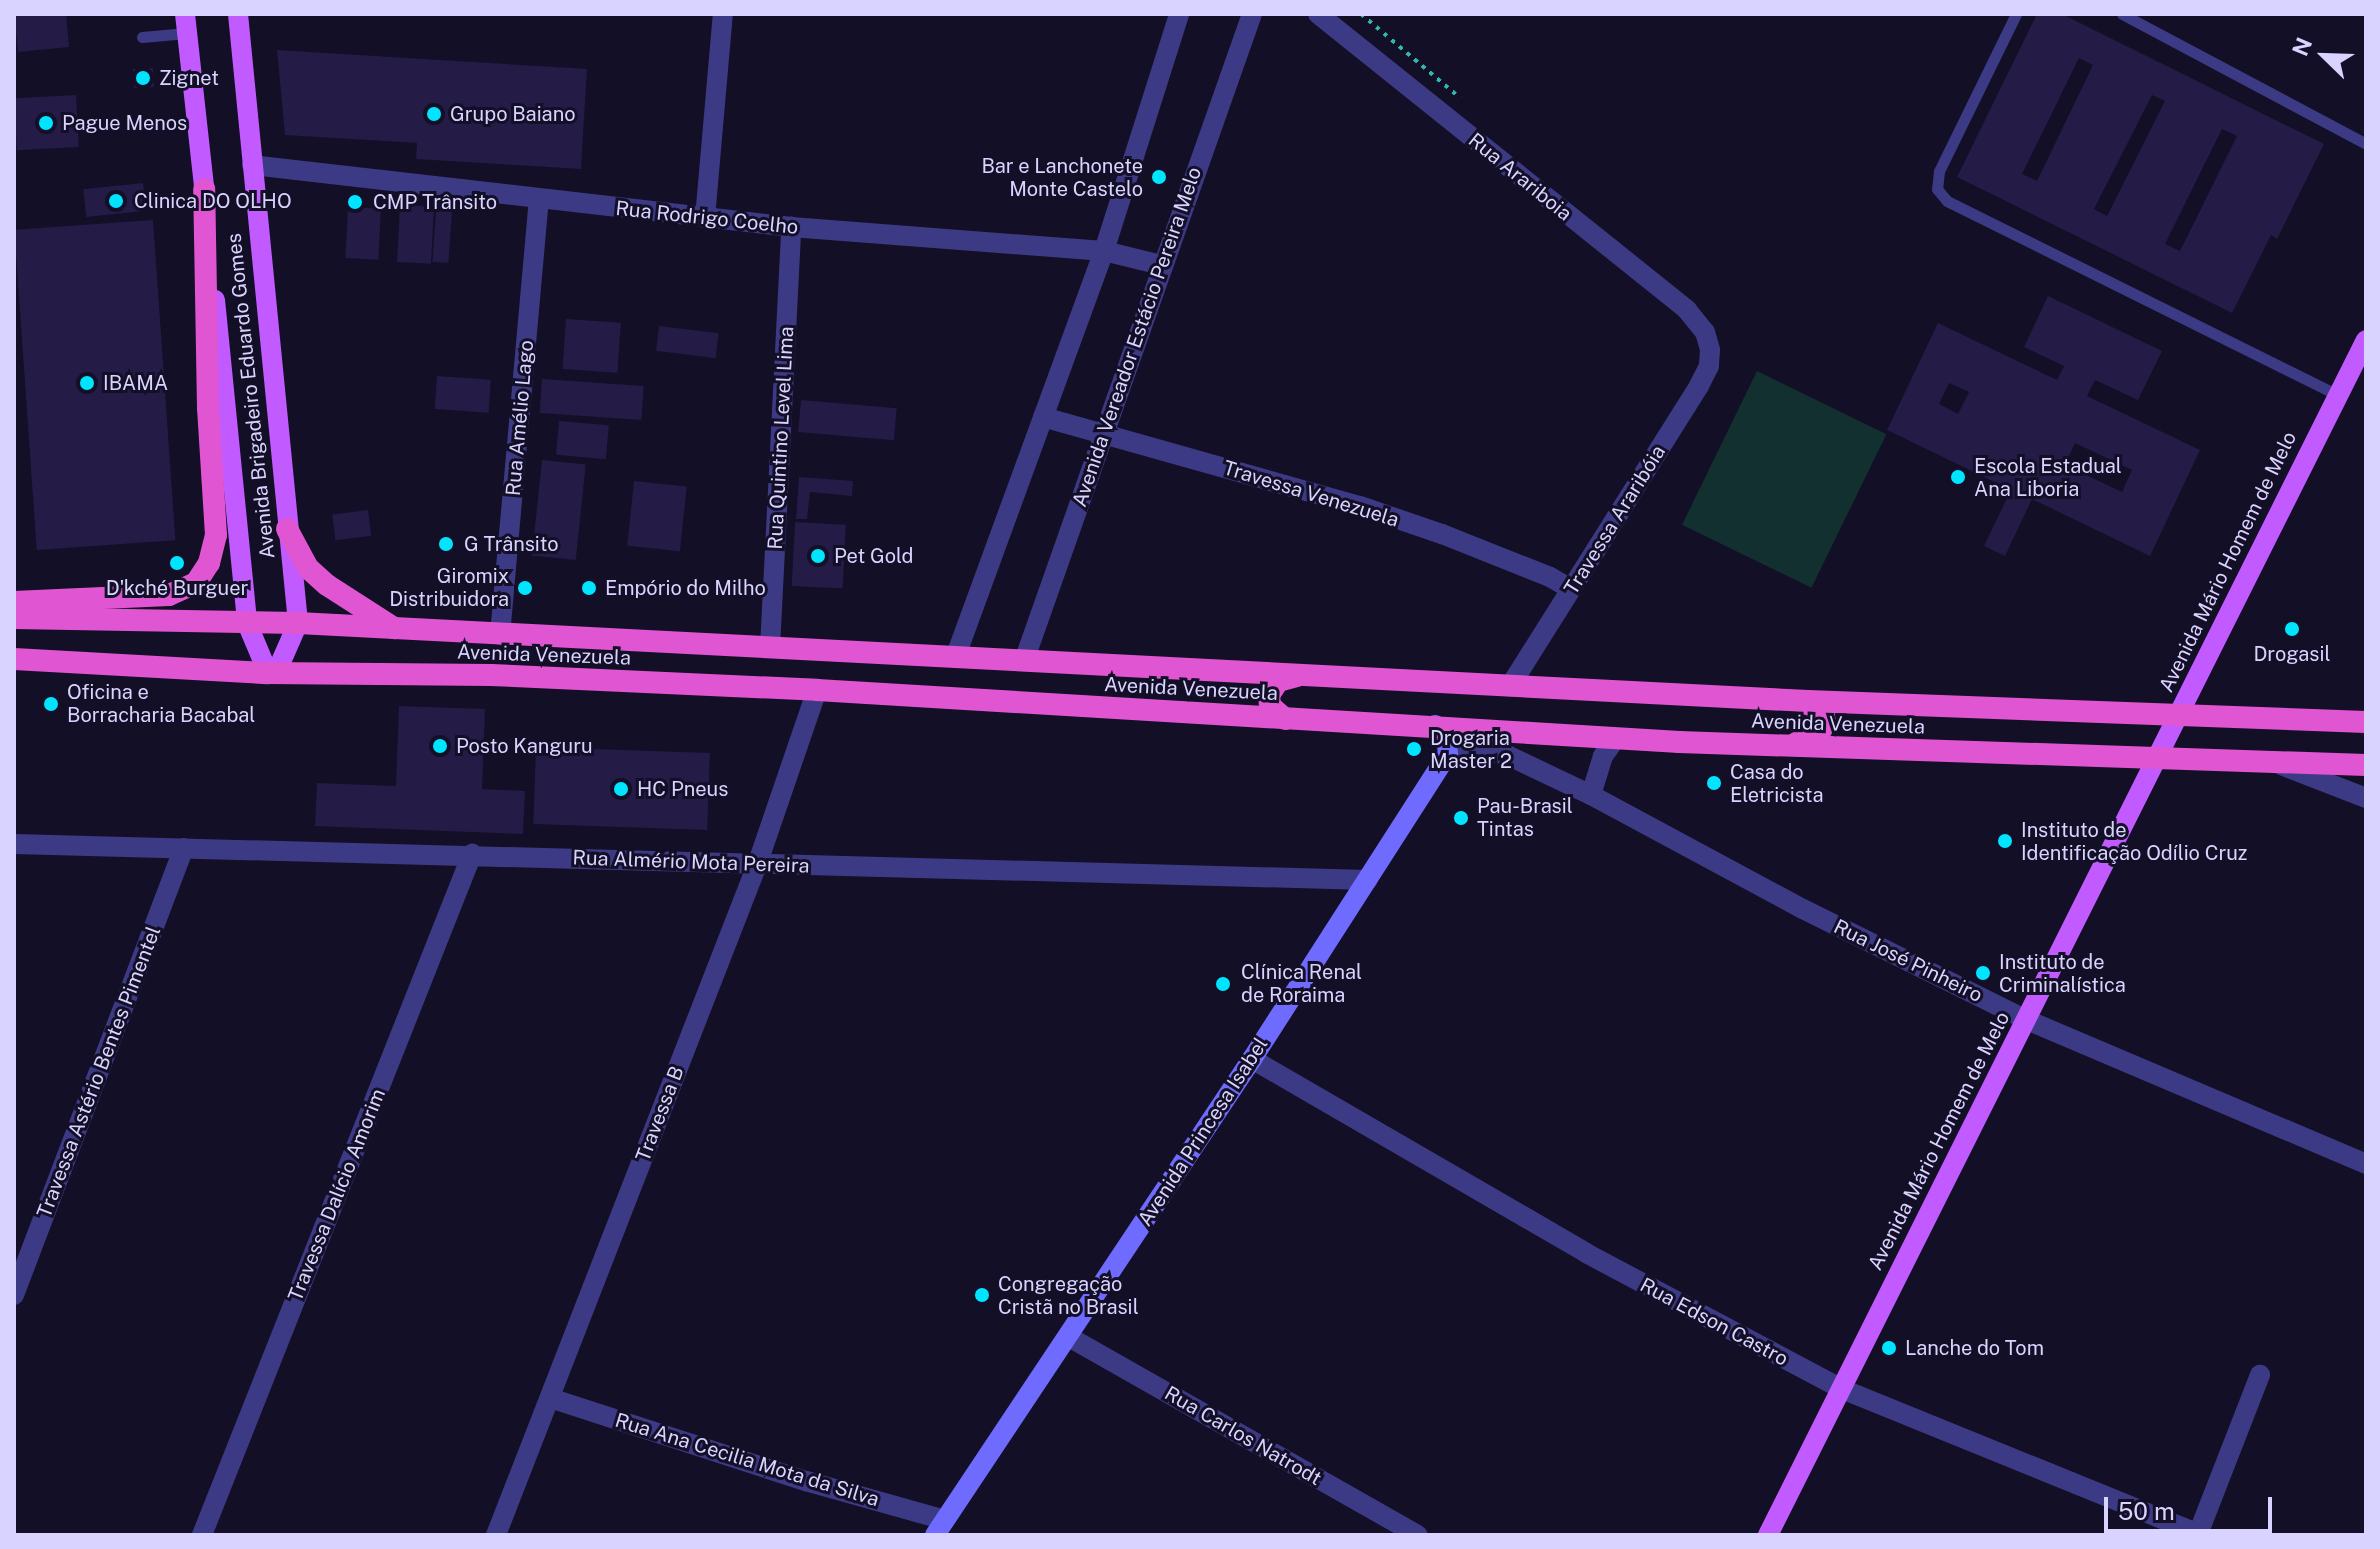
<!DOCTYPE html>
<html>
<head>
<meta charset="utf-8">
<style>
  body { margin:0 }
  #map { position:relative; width:2380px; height:1549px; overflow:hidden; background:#130f26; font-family:"Public Sans",sans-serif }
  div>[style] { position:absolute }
  .green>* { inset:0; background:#12302f; transform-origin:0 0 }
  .building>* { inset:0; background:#241b47; transform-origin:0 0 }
  .path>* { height:4px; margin-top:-2px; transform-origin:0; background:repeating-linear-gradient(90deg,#2fb8b0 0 4px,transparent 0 10px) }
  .service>* { height:11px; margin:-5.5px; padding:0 5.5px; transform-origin:5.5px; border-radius:5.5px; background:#3d3a85 }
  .minor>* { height:20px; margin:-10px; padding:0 10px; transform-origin:10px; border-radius:10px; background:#3d3a85 }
  .tertiary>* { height:20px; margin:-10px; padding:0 10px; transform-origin:10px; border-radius:10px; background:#3d3a85 }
  .secondary>* { height:20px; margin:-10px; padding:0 10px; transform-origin:10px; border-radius:10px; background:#6f6bff }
  .primary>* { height:20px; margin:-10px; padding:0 10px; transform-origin:10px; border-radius:10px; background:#c25bff }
  .trunk>* { height:22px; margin:-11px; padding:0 11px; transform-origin:11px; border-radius:11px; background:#e055d1 }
  .dots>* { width:22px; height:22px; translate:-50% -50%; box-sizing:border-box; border:4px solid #130f26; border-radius:50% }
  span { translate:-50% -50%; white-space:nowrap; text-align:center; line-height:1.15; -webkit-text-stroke:6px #130f26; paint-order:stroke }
  .poi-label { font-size:20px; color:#d9d4ff }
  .left { translate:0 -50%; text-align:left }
  .right { translate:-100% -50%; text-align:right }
  .street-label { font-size:20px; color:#d9d4ff }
  .frame { position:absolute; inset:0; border:16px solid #d9d4ff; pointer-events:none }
  .north { position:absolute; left:2284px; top:16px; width:80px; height:80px; -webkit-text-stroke:6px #130f26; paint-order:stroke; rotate:293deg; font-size:22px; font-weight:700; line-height:32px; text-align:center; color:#d9d4ff }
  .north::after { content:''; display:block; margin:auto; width:28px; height:36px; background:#d9d4ff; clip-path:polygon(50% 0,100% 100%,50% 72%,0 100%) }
  .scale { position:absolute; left:2104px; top:1497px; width:168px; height:36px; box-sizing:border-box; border:4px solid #d9d4ff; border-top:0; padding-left:10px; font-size:24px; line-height:28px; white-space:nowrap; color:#d9d4ff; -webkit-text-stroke:6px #130f26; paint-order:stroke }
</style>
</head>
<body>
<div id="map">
  <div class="green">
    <div style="left:1757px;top:371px;width:144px;height:171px;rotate:26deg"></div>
  </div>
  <div class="building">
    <div style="clip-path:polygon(14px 14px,66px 14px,69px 47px,18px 52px)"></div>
    <div style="clip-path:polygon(evenodd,2037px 14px,2062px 14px,2324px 144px,2277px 239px,2271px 235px,2232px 313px,1957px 177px,2037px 14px,2079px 58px,2093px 65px,2037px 181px,2022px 174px,2079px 58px,2037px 14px,2152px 95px,2165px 101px,2107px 216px,2094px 209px,2152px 95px,2037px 14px,2222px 129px,2237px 136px,2180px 251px,2165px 244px,2222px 129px)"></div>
    <div style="clip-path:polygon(277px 50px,587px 69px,581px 169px,416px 159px,417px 143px,285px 135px)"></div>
    <div style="left:153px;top:68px;width:19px;height:20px;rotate:87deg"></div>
    <div style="left:76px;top:95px;width:52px;height:62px;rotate:87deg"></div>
    <div style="left:143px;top:183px;width:28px;height:60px;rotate:84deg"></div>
    <div style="left:400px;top:205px;width:34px;height:57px;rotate:3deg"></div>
    <div style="left:348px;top:207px;width:33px;height:51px;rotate:3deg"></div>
    <div style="left:436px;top:211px;width:16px;height:51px;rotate:4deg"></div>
    <div style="left:153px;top:220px;width:321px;height:139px;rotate:86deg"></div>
    <div style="clip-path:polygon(evenodd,2048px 296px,2162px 351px,2138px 400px,2095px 380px,2087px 396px,2200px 450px,2150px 556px,2032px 499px,2005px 556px,1984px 546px,2011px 490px,1887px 430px,1938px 323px,2057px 380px,2064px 366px,2024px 347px,2048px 296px,1949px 383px,1969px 392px,1958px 414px,1939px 404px,1949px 383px,2048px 296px,2075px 443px,2132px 470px,2122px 492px,2065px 465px,2075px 443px)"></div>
    <div style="left:566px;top:319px;width:55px;height:50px;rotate:4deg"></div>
    <div style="left:659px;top:326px;width:60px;height:25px;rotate:7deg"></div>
    <div style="left:437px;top:376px;width:54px;height:33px;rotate:4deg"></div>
    <div style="left:542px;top:379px;width:102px;height:34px;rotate:4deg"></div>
    <div style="left:801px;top:400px;width:96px;height:32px;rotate:5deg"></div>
    <div style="left:559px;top:421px;width:50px;height:34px;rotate:5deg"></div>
    <div style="left:542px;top:460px;width:44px;height:96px;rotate:6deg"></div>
    <div style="clip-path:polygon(799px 477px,853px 481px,852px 496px,810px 492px,807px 519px,796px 519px)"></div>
    <div style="left:634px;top:481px;width:53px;height:65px;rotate:6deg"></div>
    <div style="left:368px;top:510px;width:26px;height:36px;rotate:83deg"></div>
    <div style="left:795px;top:522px;width:51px;height:64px;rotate:3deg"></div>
    <div style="clip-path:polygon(399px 706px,485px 709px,482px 789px,525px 791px,523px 834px,315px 826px,317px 783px,396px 786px)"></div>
    <div style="left:536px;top:747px;width:174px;height:77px;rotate:2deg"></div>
  </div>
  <div class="path">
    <div style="left:1361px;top:14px;width:130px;rotate:40.3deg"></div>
  </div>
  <div class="service">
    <div style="left:2016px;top:14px;width:175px;rotate:116.1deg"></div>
    <div style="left:1939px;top:171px;width:18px;rotate:96deg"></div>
    <div style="left:1937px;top:189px;width:16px;rotate:50deg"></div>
    <div style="left:1947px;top:201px;width:436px;rotate:26.4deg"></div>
    <div style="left:2122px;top:14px;width:276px;rotate:28deg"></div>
    <div style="left:142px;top:37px;width:45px;rotate:-5.1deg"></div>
    <div style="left:145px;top:125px;width:52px;rotate:-3.3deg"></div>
  </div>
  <div class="minor">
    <div style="left:1318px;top:14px;width:473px;rotate:38.7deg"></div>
    <div style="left:1687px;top:310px;width:28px;rotate:51deg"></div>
    <div style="left:1705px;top:332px;width:19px;rotate:74deg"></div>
    <div style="left:1710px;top:350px;width:16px;rotate:94deg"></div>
    <div style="left:1709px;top:366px;width:22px;rotate:117deg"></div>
    <div style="left:1699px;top:386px;width:355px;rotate:122.2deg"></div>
    <div style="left:252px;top:165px;width:543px;rotate:6.56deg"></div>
    <div style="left:791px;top:227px;width:314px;rotate:4.4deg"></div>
    <div style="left:1104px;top:251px;width:59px;rotate:13.8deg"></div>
    <div style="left:705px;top:218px;width:205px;rotate:-85deg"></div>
    <div style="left:1043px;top:417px;width:329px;rotate:15.7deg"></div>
    <div style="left:1360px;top:506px;width:87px;rotate:18.9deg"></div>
    <div style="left:1442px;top:534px;width:116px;rotate:21.7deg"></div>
    <div style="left:1550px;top:577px;width:24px;rotate:30deg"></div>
    <div style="left:500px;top:635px;width:436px;rotate:-84.9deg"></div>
    <div style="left:770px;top:648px;width:422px;rotate:-87.1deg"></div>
    <div style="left:1448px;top:754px;width:30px;rotate:-9deg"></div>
    <div style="left:1478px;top:749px;width:30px;rotate:12deg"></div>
    <div style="left:1507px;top:755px;width:93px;rotate:25.5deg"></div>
    <div style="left:1591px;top:795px;width:241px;rotate:28.3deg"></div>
    <div style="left:1803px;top:909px;width:250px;rotate:26.4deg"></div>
    <div style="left:2027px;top:1020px;width:368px;rotate:23deg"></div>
    <div style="left:2281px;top:765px;width:91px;rotate:21.2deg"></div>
    <div style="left:1591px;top:795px;width:41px;rotate:-72.9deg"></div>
    <div style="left:1603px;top:756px;width:22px;rotate:-54deg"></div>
    <div style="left:14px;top:844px;width:1354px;rotate:1.52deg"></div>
    <div style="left:1252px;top:1059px;width:386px;rotate:30.1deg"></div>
    <div style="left:1586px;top:1253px;width:290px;rotate:28deg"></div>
    <div style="left:1842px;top:1389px;width:388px;rotate:22.1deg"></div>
    <div style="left:14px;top:1295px;width:478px;rotate:-69.2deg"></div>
    <div style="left:1069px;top:1337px;width:401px;rotate:29.6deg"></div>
    <div style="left:550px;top:1398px;width:269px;rotate:18deg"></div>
    <div style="left:806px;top:1481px;width:144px;rotate:15.7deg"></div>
    <div style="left:2198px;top:1534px;width:171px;rotate:-68.7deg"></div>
    <div style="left:202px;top:1535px;width:733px;rotate:-68.37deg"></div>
    <div style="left:496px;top:1535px;width:719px;rotate:-68.72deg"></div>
    <div style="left:757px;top:865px;width:185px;rotate:-71.1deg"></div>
  </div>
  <div class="tertiary">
    <div style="left:955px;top:658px;width:433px;rotate:-69.9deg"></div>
    <div style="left:1104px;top:251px;width:249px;rotate:-72.4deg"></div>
    <div style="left:1024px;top:661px;width:686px;rotate:-70.59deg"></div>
  </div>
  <div class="secondary">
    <div style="left:935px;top:1535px;width:572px;rotate:-56.34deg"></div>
    <div style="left:1252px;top:1059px;width:363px;rotate:-57.3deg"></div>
    <div style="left:1448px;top:754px;width:16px;rotate:-97deg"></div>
    <div style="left:1446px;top:738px;width:17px;rotate:-130deg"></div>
  </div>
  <div class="primary">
    <div style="left:185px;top:14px;width:192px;rotate:83.7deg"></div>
    <div style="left:238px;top:14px;width:612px;rotate:84.37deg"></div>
    <div style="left:298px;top:623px;width:55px;rotate:113.7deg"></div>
    <div style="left:215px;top:300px;width:325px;rotate:84.3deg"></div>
    <div style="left:247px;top:623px;width:54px;rotate:67.2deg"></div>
    <div style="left:1768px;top:1535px;width:1336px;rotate:-63.42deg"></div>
  </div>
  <div class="trunk">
    <div style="left:287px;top:529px;width:44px;rotate:61.7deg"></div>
    <div style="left:308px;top:568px;width:25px;rotate:42deg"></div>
    <div style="left:327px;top:585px;width:80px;rotate:32.7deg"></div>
    <div style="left:14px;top:602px;width:155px;rotate:-2.6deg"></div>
    <div style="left:169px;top:595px;width:30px;rotate:-24deg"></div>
    <div style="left:196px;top:583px;width:24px;rotate:-57deg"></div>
    <div style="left:209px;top:563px;width:29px;rotate:-76deg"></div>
    <div style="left:216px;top:535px;width:127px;rotate:-93.6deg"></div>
    <div style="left:208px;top:408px;width:219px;rotate:-91deg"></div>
    <div style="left:14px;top:618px;width:284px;rotate:1deg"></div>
    <div style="left:298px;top:623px;width:1512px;rotate:2.96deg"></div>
    <div style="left:1808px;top:701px;width:558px;rotate:2.16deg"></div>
    <div style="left:14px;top:659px;width:254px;rotate:3.2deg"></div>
    <div style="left:268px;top:673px;width:223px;rotate:0.5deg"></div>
    <div style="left:491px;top:675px;width:326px;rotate:2.6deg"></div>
    <div style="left:817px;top:690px;width:864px;rotate:3.45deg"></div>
    <div style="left:1679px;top:742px;width:687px;rotate:1.92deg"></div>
    <div style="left:1285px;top:719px;width:20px;rotate:-139deg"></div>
    <div style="left:1270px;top:706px;width:11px;rotate:-95deg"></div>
    <div style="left:1269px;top:695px;width:17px;rotate:-57deg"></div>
    <div style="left:1278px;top:681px;width:20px;rotate:-15deg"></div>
    <div style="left:1796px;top:743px;width:25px;rotate:-21deg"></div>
    <div style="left:1819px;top:734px;width:13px;rotate:-61deg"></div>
    <div style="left:1825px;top:723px;width:14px;rotate:-98deg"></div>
    <div style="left:1823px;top:709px;width:22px;rotate:-162deg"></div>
  </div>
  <div class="dots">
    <div style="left:143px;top:78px;background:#00e5ff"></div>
    <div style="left:434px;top:114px;background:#00e5ff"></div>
    <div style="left:46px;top:123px;background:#00e5ff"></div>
    <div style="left:1159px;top:177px;background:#00e5ff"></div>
    <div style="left:116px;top:201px;background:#00e5ff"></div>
    <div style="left:355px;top:202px;background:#00e5ff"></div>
    <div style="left:87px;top:383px;background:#00e5ff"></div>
    <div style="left:1958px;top:477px;background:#00e5ff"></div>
    <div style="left:446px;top:544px;background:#00e5ff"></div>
    <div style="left:818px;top:556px;background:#00e5ff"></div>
    <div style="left:177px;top:563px;background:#00e5ff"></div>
    <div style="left:525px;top:588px;background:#00e5ff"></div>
    <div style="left:589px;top:588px;background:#00e5ff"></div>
    <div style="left:2292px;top:629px;background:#00e5ff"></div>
    <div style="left:51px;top:704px;background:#00e5ff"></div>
    <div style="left:440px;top:746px;background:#00e5ff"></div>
    <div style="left:1414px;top:749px;background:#00e5ff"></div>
    <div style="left:1714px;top:783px;background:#00e5ff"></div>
    <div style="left:621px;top:789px;background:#00e5ff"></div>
    <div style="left:1461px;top:818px;background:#00e5ff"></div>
    <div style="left:2005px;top:841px;background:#00e5ff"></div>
    <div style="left:1983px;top:973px;background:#00e5ff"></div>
    <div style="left:1223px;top:984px;background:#00e5ff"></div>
    <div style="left:982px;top:1295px;background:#00e5ff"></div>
    <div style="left:1889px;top:1348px;background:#00e5ff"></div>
  </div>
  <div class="poi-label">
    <span class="left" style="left:159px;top:78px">Zignet</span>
    <span class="left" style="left:450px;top:114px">Grupo Baiano</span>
    <span class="left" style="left:62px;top:123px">Pague Menos</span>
    <span class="right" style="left:1143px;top:178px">Bar e Lanchonete<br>Monte Castelo</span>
    <span class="left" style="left:134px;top:201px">Clinica DO OLHO</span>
    <span class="left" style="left:373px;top:202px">CMP Trânsito</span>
    <span class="left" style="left:103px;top:383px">IBAMA</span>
    <span class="left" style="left:1974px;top:478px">Escola Estadual<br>Ana Liboria</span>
    <span class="left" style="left:464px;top:544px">G Trânsito</span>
    <span class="left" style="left:834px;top:556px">Pet Gold</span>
    <span class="right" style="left:509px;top:588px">Giromix<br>Distribuidora</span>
    <span style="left:177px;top:588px">D'kché Burguer</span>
    <span class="left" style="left:605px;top:588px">Empório do Milho</span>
    <span style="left:2292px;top:654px">Drogasil</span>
    <span class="left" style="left:67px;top:704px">Oficina e<br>Borracharia Bacabal</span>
    <span class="left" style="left:1430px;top:750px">Drogaria<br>Master 2</span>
    <span class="left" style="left:456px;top:746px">Posto Kanguru</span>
    <span class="left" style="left:1730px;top:784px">Casa do<br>Eletricista</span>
    <span class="left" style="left:637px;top:789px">HC Pneus</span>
    <span class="left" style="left:1477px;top:818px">Pau-Brasil<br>Tintas</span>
    <span class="left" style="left:2021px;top:842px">Instituto de<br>Identificação Odílio Cruz</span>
    <span class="left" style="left:1999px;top:974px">Instituto de<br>Criminalística</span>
    <span class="left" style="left:1241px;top:984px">Clínica Renal<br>de Roraima</span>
    <span class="left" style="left:998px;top:1296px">Congregação<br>Cristã no Brasil</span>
    <span class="left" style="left:1905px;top:1348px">Lanche do Tom</span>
  </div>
  <div class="street-label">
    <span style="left:1520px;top:177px;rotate:39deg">Rua Arariboia</span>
    <span style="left:707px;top:218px;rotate:6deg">Rua Rodrigo Coelho</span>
    <span style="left:1137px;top:337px;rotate:-71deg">Avenida Vereador Estácio Pereira Melo</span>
    <span style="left:251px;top:396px;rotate:-96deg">Avenida Brigadeiro Eduardo Gomes</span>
    <span style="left:520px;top:418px;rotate:-85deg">Rua Amélio Lago</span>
    <span style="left:781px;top:438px;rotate:-87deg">Rua Quintino Level Lima</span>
    <span style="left:1311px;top:494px;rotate:17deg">Travessa Venezuela</span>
    <span style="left:1615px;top:520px;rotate:-58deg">Travessa Araribóia</span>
    <span style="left:2228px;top:562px;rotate:-64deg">Avenida Mário Homem de Melo</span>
    <span style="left:544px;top:655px;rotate:2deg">Avenida Venezuela</span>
    <span style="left:1191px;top:689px;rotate:3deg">Avenida Venezuela</span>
    <span style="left:1838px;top:724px;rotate:2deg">Avenida Venezuela</span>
    <span style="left:691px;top:862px;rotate:2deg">Rua Almério Mota Pereira</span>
    <span style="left:1908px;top:961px;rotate:26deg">Rua José Pinheiro</span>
    <span style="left:99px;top:1072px;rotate:-69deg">Travessa Astério Bentes Pimentel</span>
    <span style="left:660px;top:1114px;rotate:-69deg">Travessa B</span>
    <span style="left:1203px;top:1132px;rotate:-57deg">Avenida Princesa Isabel</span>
    <span style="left:1939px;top:1141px;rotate:-63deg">Avenida Mário Homem de Melo</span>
    <span style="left:337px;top:1195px;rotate:-68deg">Travessa Dalício Amorim</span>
    <span style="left:1714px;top:1322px;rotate:28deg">Rua Edson Castro</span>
    <span style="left:1243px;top:1436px;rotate:30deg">Rua Carlos Natrodt</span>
    <span style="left:747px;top:1460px;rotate:17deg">Rua Ana Cecilia Mota da Silva</span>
  </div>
  <div class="frame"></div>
  <div class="north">N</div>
  <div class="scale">50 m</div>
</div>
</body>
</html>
